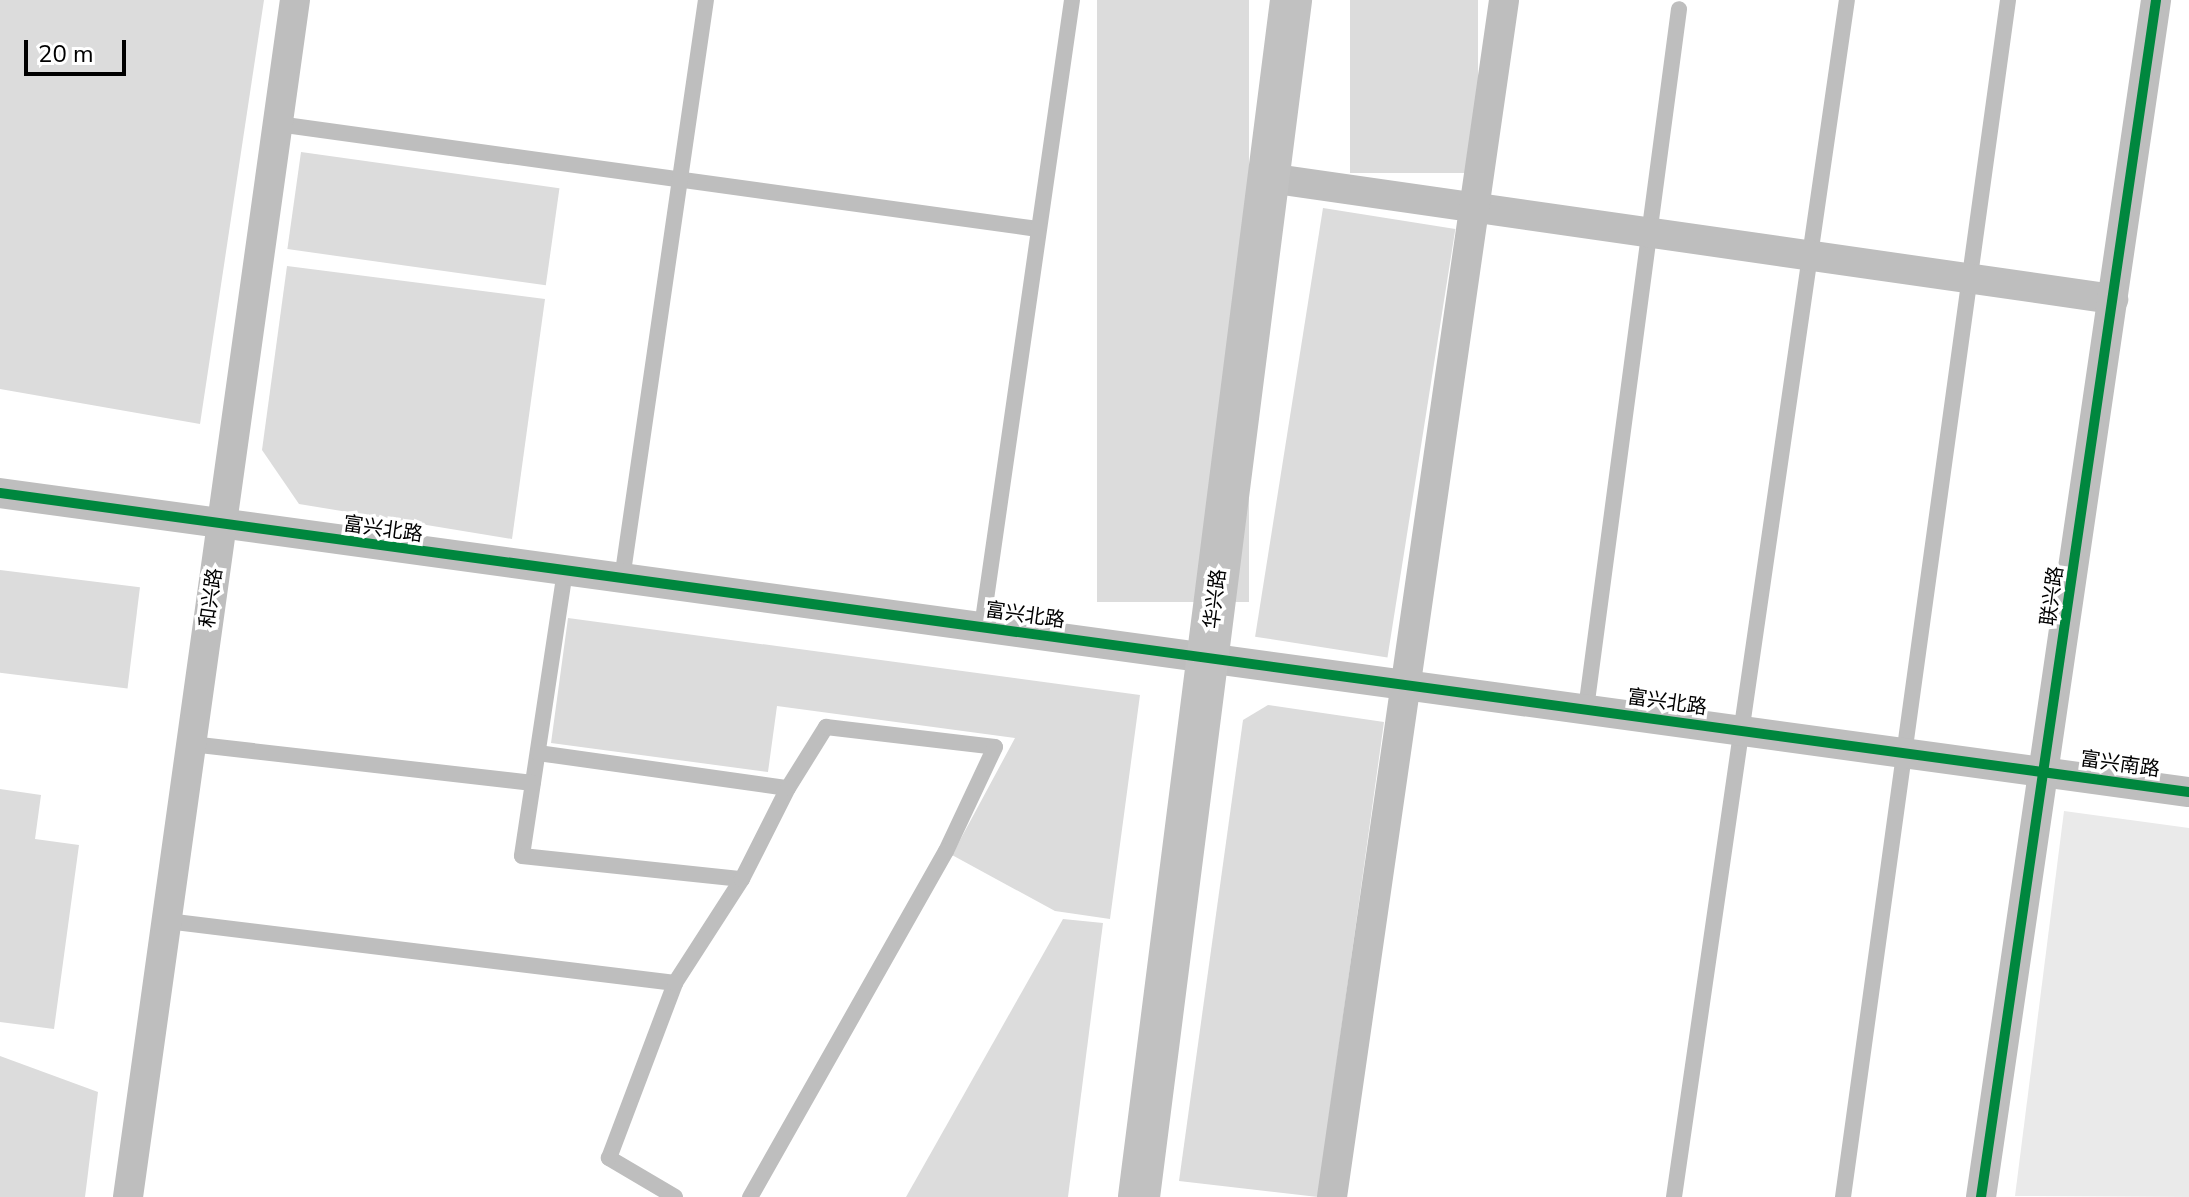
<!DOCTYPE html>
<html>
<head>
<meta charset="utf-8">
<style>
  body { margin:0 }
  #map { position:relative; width:2189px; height:1197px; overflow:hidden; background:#fff; font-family:"Nunito Sans","Noto Sans SC",sans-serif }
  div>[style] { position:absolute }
  .green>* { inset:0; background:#eaeaea }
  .building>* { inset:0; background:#dcdcdc; transform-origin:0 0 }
  .lane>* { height:16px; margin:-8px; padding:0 8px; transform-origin:8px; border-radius:8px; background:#bebebe }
  .street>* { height:30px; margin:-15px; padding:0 15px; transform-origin:15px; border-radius:15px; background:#bebebe }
  .secondary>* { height:42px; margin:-21px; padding:0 21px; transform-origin:21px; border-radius:21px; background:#c1c1c1 }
  .cycleway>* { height:10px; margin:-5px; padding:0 5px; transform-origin:5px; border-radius:5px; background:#00873e }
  span { translate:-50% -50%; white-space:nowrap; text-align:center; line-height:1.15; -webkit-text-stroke:7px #fff; paint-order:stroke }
  .street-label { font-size:20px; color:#000 }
  .scale { position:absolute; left:24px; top:40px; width:102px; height:36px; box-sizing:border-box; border:4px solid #000; border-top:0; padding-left:10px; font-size:24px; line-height:28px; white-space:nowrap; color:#000; -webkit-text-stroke:6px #fff; paint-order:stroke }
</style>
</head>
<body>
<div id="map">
  <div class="green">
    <div style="clip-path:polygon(2064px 811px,2189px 828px,2189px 1197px,2015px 1196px)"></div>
  </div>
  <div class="building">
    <div style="clip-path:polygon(0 0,264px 0,200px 424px,0 389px)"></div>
    <div style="left:1097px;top:0;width:152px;height:602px"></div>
    <div style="left:1350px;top:0;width:128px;height:173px"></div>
    <div style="left:301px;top:152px;width:261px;height:98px;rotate:8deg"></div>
    <div style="left:1323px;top:208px;width:134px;height:434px;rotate:9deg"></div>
    <div style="clip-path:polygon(287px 266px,545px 299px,512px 539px,299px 504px,262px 450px)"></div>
    <div style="left:0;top:570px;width:141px;height:102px;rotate:7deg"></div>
    <div style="clip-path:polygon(568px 618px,1140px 695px,1110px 919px,1055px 911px,952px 855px,1015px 738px,777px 706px,768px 772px,551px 743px)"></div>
    <div style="clip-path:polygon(1268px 705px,1384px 722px,1318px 1197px,1179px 1181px,1243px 720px)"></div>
    <div style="clip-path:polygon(0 789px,41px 795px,35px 839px,79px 845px,54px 1029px,0 1022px)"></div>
    <div style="clip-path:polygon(1063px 919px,1103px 923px,1068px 1197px,906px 1197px)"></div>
    <div style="clip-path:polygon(0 1056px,98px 1092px,85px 1197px,0 1197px)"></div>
  </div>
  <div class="lane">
    <div style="left:278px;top:124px;width:767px;rotate:7.87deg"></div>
    <div style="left:565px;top:571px;width:288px;rotate:98.6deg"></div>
    <div style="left:522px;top:856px;width:221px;rotate:6deg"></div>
    <div style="left:622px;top:579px;width:585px;rotate:-81.75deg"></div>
    <div style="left:982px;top:627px;width:633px;rotate:-81.83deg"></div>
    <div style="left:1586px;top:709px;width:706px;rotate:-82.43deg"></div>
    <div style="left:191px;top:744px;width:344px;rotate:6.5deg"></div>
    <div style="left:538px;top:753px;width:252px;rotate:8deg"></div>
    <div style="left:167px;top:921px;width:512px;rotate:6.96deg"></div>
    <div style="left:675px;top:1197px;width:77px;rotate:-149.4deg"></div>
    <div style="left:609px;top:1158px;width:187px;rotate:-69.3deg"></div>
    <div style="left:675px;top:983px;width:124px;rotate:-57.2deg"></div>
    <div style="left:742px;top:879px;width:102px;rotate:-63.2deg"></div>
    <div style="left:788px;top:788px;width:72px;rotate:-58.1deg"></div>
    <div style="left:826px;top:727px;width:170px;rotate:6.7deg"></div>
    <div style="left:995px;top:747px;width:115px;rotate:115.2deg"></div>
    <div style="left:946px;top:851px;width:398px;rotate:119.5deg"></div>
    <div style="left:1674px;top:1197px;width:1209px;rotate:-81.78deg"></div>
    <div style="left:1843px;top:1197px;width:1208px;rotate:-82.15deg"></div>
  </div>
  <div class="street">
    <div style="left:1269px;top:178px;width:853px;rotate:8.16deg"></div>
    <div style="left:0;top:493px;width:2209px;rotate:7.78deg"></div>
    <div style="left:128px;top:1197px;width:1209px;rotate:-82.06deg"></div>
    <div style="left:1332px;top:1197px;width:1209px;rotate:-81.82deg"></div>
    <div style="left:1981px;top:1197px;width:1210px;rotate:-81.68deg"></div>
  </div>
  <div class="secondary">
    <div style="left:1139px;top:1197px;width:1207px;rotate:-82.76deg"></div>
  </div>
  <div class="cycleway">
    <div style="left:0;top:493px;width:2209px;rotate:7.78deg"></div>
    <div style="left:1981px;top:1197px;width:1210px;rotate:-81.68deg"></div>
  </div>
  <div class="street-label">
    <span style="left:383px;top:529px;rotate:8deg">富兴北路</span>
    <span style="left:2052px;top:596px;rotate:-82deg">联兴路</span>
    <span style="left:211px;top:598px;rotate:-82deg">和兴路</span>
    <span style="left:1215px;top:599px;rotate:-83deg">华兴路</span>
    <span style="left:1025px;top:615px;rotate:8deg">富兴北路</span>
    <span style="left:1667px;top:702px;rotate:8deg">富兴北路</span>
    <span style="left:2120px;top:764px;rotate:8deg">富兴南路</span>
  </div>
  <div class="scale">20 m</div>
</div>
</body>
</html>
